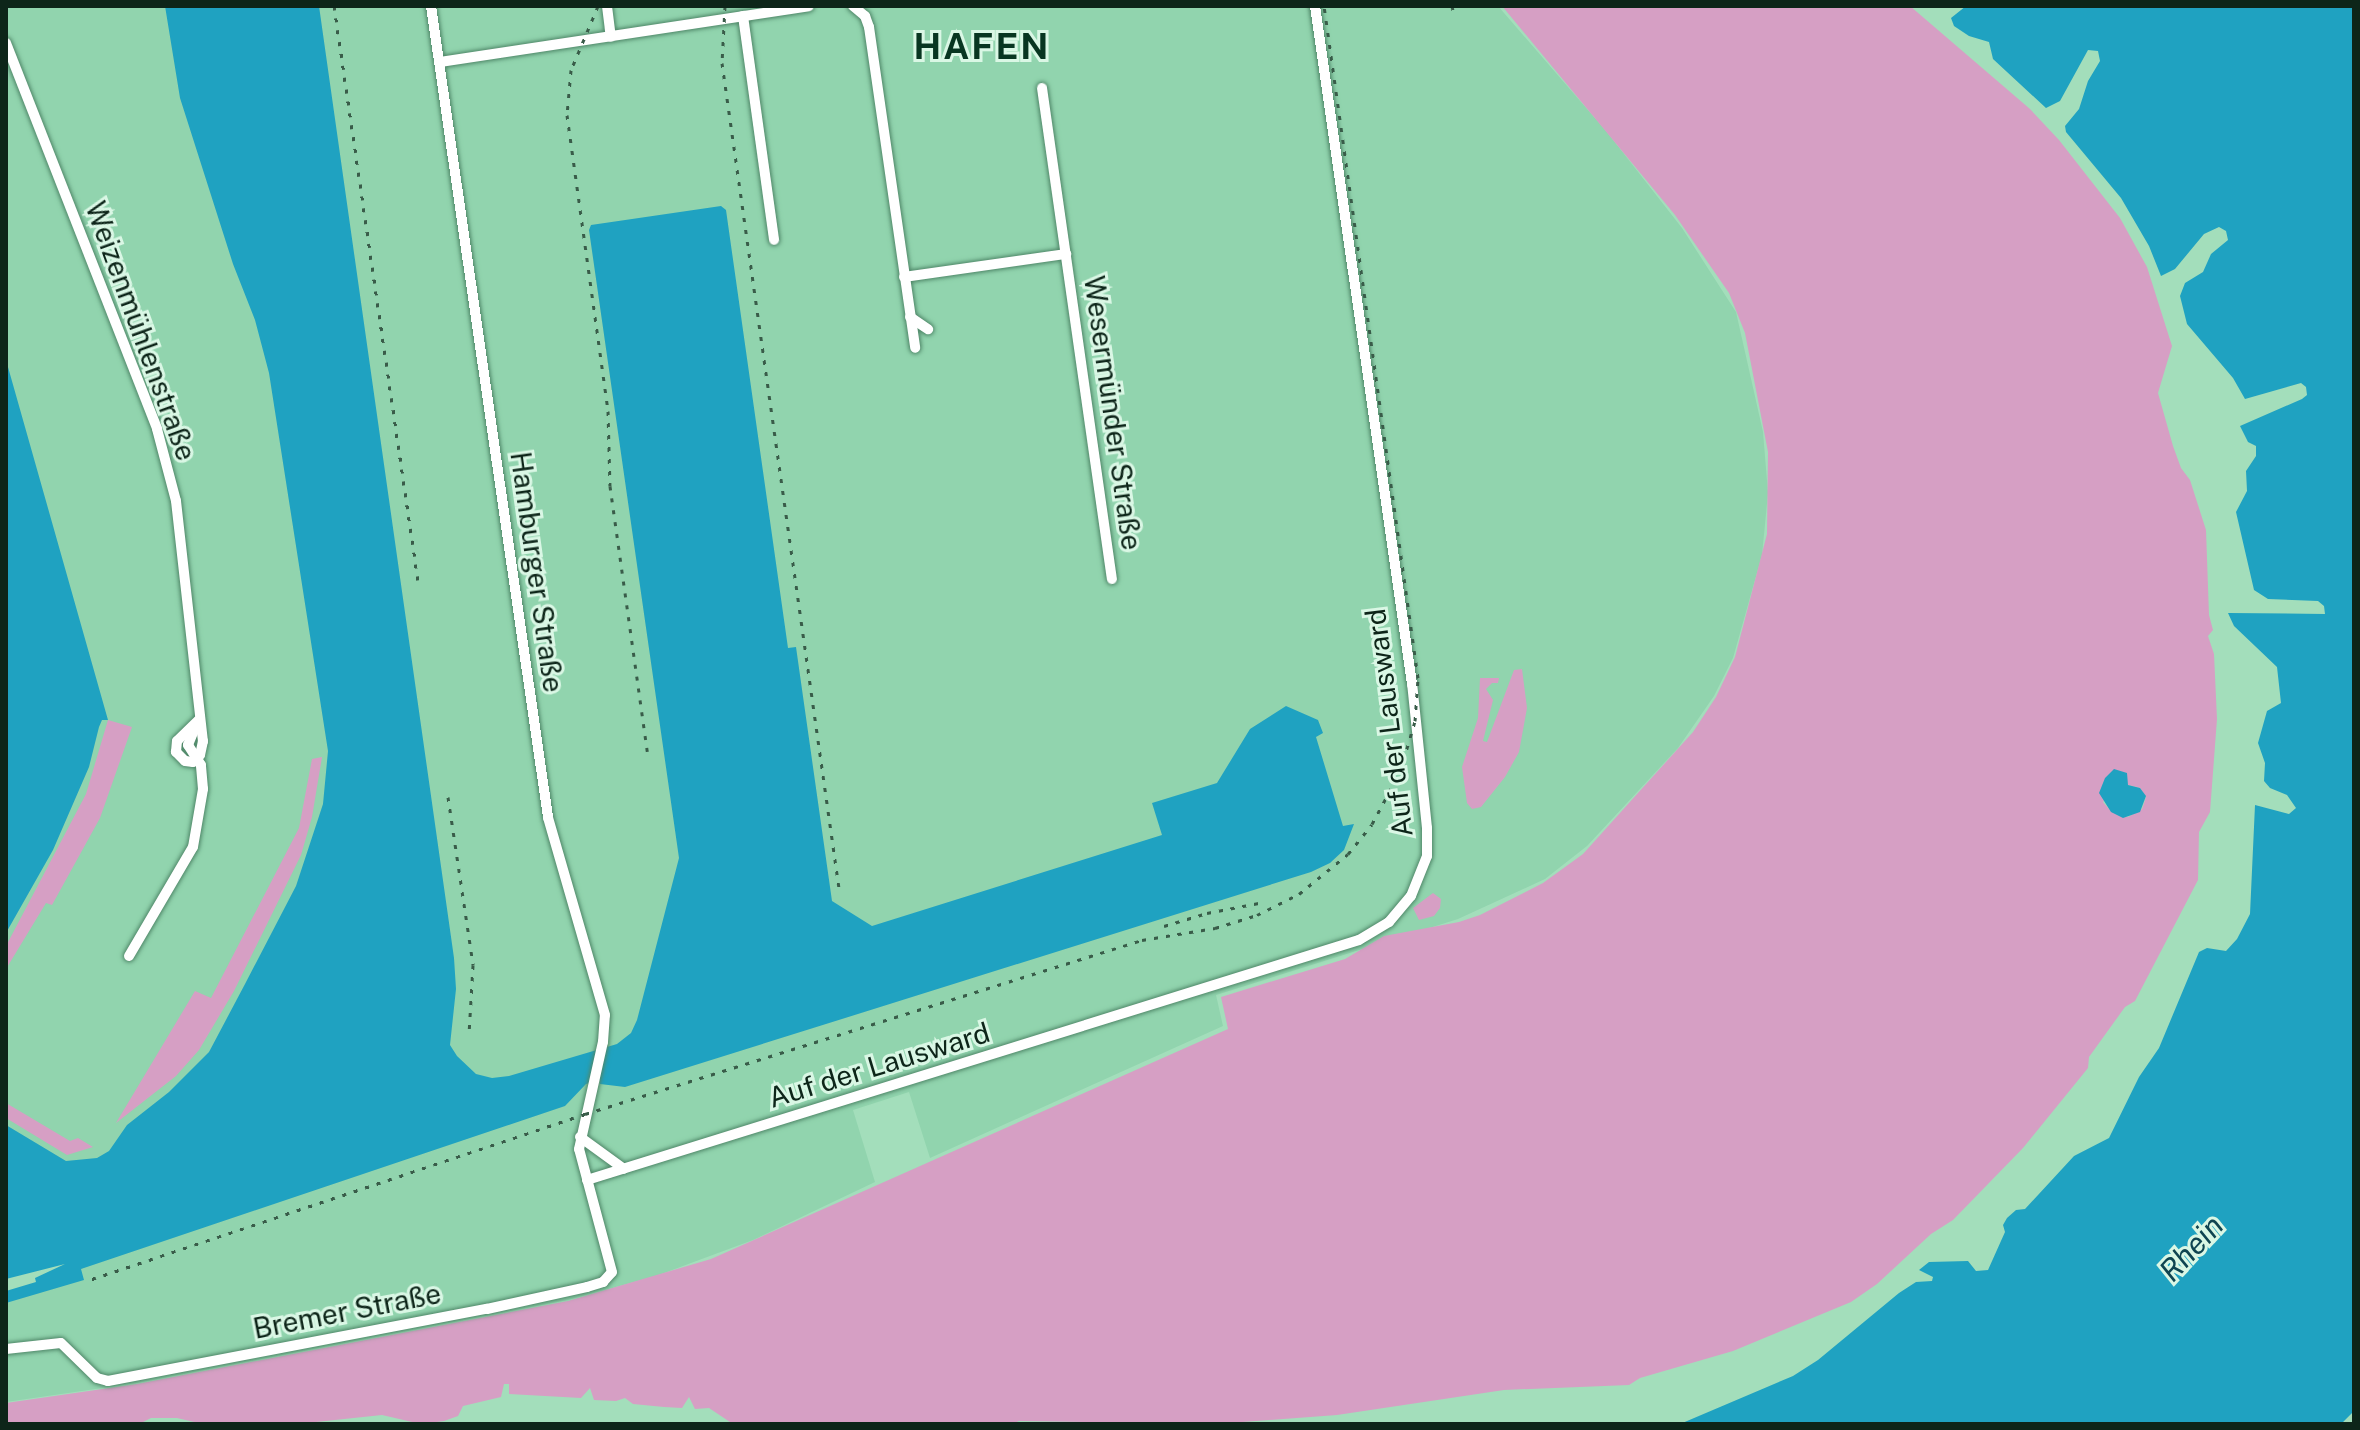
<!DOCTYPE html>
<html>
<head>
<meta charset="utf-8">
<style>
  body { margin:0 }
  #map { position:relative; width:2360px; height:1430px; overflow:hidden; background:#a3debb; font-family:"Public Sans",sans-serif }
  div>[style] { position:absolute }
  .built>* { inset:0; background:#91d4ae }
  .green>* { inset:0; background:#d69fc4 }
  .water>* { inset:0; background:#1fa2c1 }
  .pier>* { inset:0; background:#a3debb }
  .roads { filter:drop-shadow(0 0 2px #4f8768) drop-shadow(0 0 2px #4f8768) }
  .street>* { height:10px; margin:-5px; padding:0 5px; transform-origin:5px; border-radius:5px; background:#fff }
  .rail>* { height:3px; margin-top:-1.5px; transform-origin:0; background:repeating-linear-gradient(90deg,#395c49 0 4px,transparent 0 12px) }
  span { translate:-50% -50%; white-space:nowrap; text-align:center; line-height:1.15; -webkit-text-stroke:6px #daf7e5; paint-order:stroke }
  .street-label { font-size:28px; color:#0d2519 }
  .water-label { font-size:30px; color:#0f4451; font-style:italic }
  .district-label { font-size:36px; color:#083621; font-weight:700; letter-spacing:2px }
  .frame { position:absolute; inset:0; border:8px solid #0d2519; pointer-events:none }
</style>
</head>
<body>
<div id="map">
  <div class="built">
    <div style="clip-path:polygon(6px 6px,1498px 6px,1606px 131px,1682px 228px,1736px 312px,1763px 432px,1768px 493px,1762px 555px,1733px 658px,1714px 696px,1678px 748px,1587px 846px,1545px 879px,1458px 919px,1216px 995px,1223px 1026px,930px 1158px,909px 1092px,853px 1110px,875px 1182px,753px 1240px,656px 1276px,568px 1300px,137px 1383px,6px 1402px)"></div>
  </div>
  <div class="green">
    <div style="clip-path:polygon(evenodd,1502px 6px,1910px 6px,2030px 109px,2059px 140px,2120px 218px,2147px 267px,2172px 346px,2158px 393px,2173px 446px,2181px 468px,2190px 480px,2206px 530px,2209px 615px,2213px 630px,2208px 636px,2214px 654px,2217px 719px,2210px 812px,2199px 832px,2198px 880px,2135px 1001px,2125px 1007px,2089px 1057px,2088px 1068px,2023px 1148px,1953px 1220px,1931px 1234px,1877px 1284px,1851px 1302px,1733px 1351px,1640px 1378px,1629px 1385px,1504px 1390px,1337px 1415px,1216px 1424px,1019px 1421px,1011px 1424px,753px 1424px,730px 1422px,709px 1408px,695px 1409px,689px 1397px,682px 1408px,664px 1407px,633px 1404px,625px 1398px,616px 1401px,594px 1400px,590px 1388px,581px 1398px,509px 1394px,509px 1384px,504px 1384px,501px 1397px,463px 1406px,458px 1416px,444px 1421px,421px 1424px,382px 1415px,297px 1424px,203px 1424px,177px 1418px,151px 1418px,139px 1424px,6px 1423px,6px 1403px,137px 1384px,568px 1301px,711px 1259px,1228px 1029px,1221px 997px,1345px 959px,1384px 936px,1459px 922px,1480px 915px,1543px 883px,1583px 854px,1693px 732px,1716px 697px,1735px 657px,1767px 534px,1768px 452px,1745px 333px,1729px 293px,1675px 215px,1502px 6px,2125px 777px,2128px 785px,2140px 788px,2146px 797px,2142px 809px,2128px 817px,2111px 811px,2103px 802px,2125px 777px)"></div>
    <div style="clip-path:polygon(1522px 669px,1527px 708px,1519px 752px,1505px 777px,1481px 807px,1472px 809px,1467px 803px,1462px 767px,1478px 718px,1480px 678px,1499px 678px,1498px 683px,1492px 683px,1486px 689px,1493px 700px,1483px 741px,1487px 742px,1514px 670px)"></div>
    <div style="clip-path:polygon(108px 720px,132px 727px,100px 818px,52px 905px,46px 903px,6px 969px,6px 946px,86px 794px)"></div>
    <div style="clip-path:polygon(322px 757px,312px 817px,301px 855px,234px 991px,199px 1050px,176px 1076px,116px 1123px,195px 991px,211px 998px,299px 828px,312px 759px)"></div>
    <div style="clip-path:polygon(1433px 893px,1441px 899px,1440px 908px,1434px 916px,1419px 920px,1413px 908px)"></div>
    <div style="clip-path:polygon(6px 1103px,70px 1141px,78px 1138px,93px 1147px,67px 1155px,6px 1118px)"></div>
  </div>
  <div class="water">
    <div style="clip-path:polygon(165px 6px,319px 6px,454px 958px,456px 989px,450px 1045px,457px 1056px,476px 1074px,492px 1078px,509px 1076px,617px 1044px,631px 1033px,637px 1020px,679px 858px,589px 230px,591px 225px,721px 206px,726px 210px,788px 648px,796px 647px,832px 901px,872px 926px,1162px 835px,1152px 803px,1217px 783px,1250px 729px,1286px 706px,1318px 720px,1323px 733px,1316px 737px,1343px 826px,1354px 824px,1344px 850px,1330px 863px,1311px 872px,625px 1087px,600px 1084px,600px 1080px,586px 1084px,565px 1106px,81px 1269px,84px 1280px,6px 1303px,6px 1125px,66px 1161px,97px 1158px,109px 1151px,127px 1125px,169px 1092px,209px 1052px,245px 984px,296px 886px,323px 804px,328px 751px,269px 373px,255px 320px,233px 264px,180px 98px)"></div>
    <div style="clip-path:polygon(1966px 6px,2354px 6px,2354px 1411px,2341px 1424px,1680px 1424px,1793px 1376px,1818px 1360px,1899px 1293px,1916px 1282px,1932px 1281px,1933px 1277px,1919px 1270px,1929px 1262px,1968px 1261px,1976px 1271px,1988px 1270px,2005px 1232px,2003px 1225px,2007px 1218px,2016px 1210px,2025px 1209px,2074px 1156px,2109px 1138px,2139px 1077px,2159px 1048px,2199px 952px,2207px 948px,2226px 951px,2237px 939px,2250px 914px,2255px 805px,2289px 814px,2296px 808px,2287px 795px,2270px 788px,2264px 781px,2265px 763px,2258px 743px,2267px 711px,2281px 703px,2277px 667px,2234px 626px,2228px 613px,2325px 614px,2324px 606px,2318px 601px,2268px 599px,2254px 590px,2236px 512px,2247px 491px,2246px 471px,2256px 456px,2256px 446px,2248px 442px,2240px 426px,2302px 399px,2307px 395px,2306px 387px,2301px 383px,2245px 399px,2233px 378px,2187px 324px,2180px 296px,2185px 283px,2203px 272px,2211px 254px,2228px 240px,2226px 231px,2219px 227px,2204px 234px,2175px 269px,2161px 276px,2149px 246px,2121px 198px,2066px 132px,2065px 126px,2079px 109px,2088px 81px,2100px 61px,2098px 51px,2088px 50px,2060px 101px,2046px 108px,1993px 59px,1989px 42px,1969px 36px,1954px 26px,1951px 18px)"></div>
    <div style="clip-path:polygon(6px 360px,108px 720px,102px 720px,99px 727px,89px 767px,53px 850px,6px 933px)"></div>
    <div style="clip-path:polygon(2114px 769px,2127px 773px,2128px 785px,2140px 788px,2146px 796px,2140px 812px,2123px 818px,2111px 812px,2099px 793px,2105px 778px)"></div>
  </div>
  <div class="pier">
    <div style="clip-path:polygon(65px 1264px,35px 1278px,36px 1282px,6px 1291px,6px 1279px)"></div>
  </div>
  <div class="roads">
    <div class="street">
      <div style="left:607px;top:6px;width:31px;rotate:83deg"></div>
      <div style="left:853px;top:6px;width:16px;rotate:40deg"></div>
      <div style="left:865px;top:16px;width:12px;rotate:70deg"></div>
      <div style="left:869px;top:27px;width:324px;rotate:81.8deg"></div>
      <div style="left:743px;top:16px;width:226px;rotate:82.1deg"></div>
      <div style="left:6px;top:43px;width:414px;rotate:68.6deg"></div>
      <div style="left:157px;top:429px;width:74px;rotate:75.2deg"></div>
      <div style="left:176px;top:501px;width:242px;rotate:83.6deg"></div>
      <div style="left:203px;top:741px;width:14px;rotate:102deg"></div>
      <div style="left:200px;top:755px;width:10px;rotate:135deg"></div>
      <div style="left:193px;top:762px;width:8px;rotate:-173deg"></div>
      <div style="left:185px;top:761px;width:13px;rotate:-135deg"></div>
      <div style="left:176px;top:752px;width:11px;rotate:-85deg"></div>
      <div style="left:177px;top:741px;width:30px;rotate:-44deg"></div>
      <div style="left:440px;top:62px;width:373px;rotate:-8.6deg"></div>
      <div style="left:1042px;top:88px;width:496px;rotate:81.9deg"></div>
      <div style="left:904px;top:277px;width:164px;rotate:-8.1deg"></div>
      <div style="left:910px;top:317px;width:22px;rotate:34deg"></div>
      <div style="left:129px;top:956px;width:126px;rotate:-59.6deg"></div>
      <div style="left:193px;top:847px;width:59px;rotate:-80.2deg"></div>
      <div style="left:203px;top:789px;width:24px;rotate:-95deg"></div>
      <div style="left:201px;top:765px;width:24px;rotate:-123deg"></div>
      <div style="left:188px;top:745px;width:22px;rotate:-68deg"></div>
      <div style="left:580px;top:1137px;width:54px;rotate:36deg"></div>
      <div style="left:587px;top:1180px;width:808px;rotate:-17.27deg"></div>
      <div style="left:1359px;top:940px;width:35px;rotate:-31deg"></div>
      <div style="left:1389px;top:922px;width:34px;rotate:-50deg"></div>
      <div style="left:1411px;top:896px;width:43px;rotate:-68.2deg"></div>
      <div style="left:1427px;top:856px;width:28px;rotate:-90deg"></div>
      <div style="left:1427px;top:828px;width:145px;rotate:-95.9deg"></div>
      <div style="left:1412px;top:684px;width:685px;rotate:-98.14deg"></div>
      <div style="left:6px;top:1349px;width:55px;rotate:-6.2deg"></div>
      <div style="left:61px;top:1343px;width:50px;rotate:44.2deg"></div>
      <div style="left:97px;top:1378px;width:11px;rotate:15deg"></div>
      <div style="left:108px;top:1381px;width:386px;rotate:-10.8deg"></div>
      <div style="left:487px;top:1309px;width:102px;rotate:-12.4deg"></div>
      <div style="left:587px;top:1287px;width:17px;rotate:-17deg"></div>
      <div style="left:603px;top:1282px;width:13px;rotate:-48deg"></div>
      <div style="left:612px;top:1272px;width:127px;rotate:-105deg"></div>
      <div style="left:579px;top:1149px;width:110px;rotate:-77.4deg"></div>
      <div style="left:603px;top:1042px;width:27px;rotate:-86deg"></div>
      <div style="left:605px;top:1015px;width:206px;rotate:-106.1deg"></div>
      <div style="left:548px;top:817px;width:819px;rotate:-98.21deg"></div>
    </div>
  </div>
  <div class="rail">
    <div style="left:334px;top:6px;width:588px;rotate:81.69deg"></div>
    <div style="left:598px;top:6px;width:69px;rotate:112.9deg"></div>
    <div style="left:571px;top:70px;width:45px;rotate:95.1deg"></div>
    <div style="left:567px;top:115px;width:299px;rotate:82.1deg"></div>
    <div style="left:608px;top:411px;width:75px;rotate:88.5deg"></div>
    <div style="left:610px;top:486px;width:273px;rotate:82deg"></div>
    <div style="left:725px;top:6px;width:57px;rotate:93deg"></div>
    <div style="left:722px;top:63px;width:833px;rotate:81.93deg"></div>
    <div style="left:1452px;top:6px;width:9px;rotate:77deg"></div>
    <div style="left:448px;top:797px;width:170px;rotate:81.5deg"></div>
    <div style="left:473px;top:965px;width:70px;rotate:93.3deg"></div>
    <div style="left:1164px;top:926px;width:45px;rotate:-16.8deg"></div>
    <div style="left:1207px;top:913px;width:58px;rotate:-10.9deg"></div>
    <div style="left:92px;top:1279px;width:520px;rotate:-18.5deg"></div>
    <div style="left:585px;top:1114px;width:584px;rotate:-17.35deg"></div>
    <div style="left:1142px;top:940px;width:74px;rotate:-9.3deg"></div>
    <div style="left:1215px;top:928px;width:44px;rotate:-17.2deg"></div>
    <div style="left:1257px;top:915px;width:47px;rotate:-26.6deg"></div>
    <div style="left:1299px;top:894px;width:63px;rotate:-39.2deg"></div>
    <div style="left:1348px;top:854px;width:38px;rotate:-51deg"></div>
    <div style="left:1372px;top:824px;width:59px;rotate:-61.7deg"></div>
    <div style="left:1400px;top:772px;width:53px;rotate:-73.6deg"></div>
    <div style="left:1415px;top:721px;width:43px;rotate:-86deg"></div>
    <div style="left:1418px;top:678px;width:679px;rotate:-97.96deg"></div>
  </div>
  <div class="street-label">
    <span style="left:141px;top:331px;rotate:70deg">Weizenmühlenstraße</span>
    <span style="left:1113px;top:413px;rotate:82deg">Wesermünder Straße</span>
    <span style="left:537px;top:572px;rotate:82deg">Hamburger Straße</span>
    <span style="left:1389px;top:723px;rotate:-97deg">Auf der Lausward</span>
    <span style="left:879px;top:1065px;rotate:-17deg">Auf der Lausward</span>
    <span style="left:347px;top:1311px;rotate:-11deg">Bremer Straße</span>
  </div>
  <div class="water-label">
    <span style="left:2191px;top:1248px;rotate:-47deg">Rhein</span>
  </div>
  <div class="district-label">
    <span style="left:982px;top:47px">HAFEN</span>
  </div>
  <div class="frame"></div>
</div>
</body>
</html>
